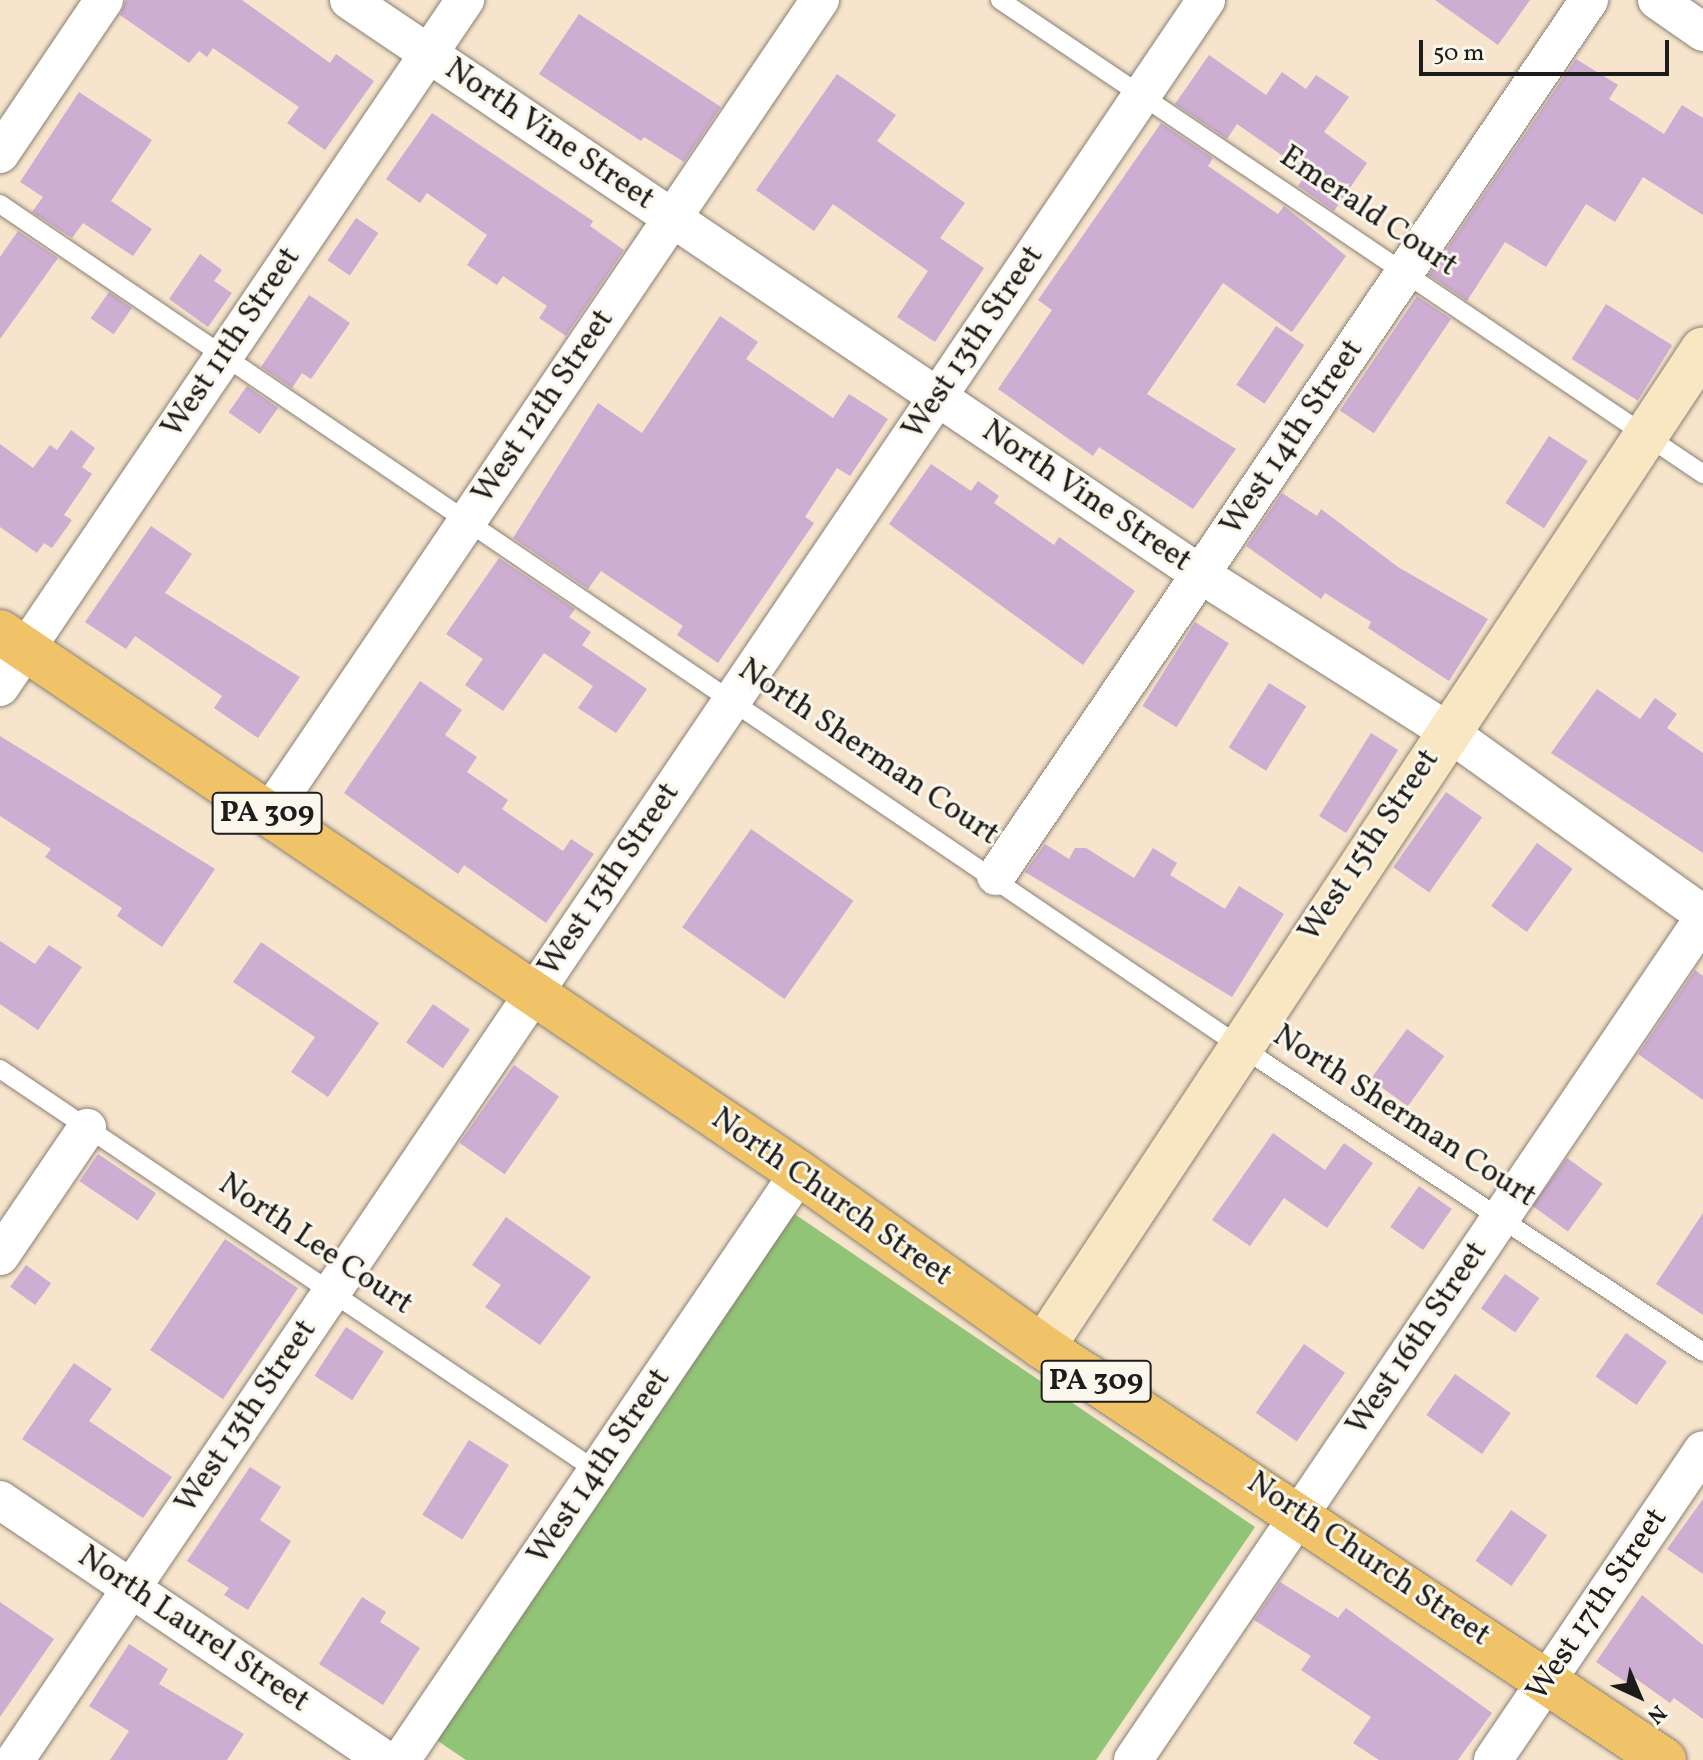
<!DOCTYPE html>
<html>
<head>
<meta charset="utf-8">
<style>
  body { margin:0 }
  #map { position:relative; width:1703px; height:1760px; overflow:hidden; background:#f6e4cc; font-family:Vollkorn,serif }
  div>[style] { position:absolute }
  .green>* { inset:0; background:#91c476 }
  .building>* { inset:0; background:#cdadd2; transform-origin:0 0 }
  .roads { filter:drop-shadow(0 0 2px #898074) drop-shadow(0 0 2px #898074) }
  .lane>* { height:18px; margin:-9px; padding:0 9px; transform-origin:9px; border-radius:9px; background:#fff }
  .street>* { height:38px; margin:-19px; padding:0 19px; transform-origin:19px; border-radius:19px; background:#fff }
  .secondary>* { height:44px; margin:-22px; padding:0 22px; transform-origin:22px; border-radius:22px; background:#f9e7c3 }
  .primary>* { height:44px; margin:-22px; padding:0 22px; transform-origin:22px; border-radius:22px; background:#f1c369 }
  span { translate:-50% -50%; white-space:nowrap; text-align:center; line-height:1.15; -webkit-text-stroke:6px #fbf7ec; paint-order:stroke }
  .shield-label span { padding:2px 6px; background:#fbf7ec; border:2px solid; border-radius:6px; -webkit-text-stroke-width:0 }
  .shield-label { font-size:30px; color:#1c1c1c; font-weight:700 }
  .street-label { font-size:32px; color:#1c1c1c }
  .north { position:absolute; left:1599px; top:1656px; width:80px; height:80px; -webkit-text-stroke:6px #fbf7ec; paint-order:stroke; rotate:136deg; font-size:22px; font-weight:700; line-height:32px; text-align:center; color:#1c1c1c }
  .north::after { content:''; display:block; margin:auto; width:28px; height:36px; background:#1c1c1c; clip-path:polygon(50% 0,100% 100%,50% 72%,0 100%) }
  .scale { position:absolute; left:1419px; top:40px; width:250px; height:36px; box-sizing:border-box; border:4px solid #1c1c1c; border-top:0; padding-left:10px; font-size:24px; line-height:28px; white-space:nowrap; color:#1c1c1c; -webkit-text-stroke:6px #fbf7ec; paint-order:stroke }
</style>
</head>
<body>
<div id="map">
  <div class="green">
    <div style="clip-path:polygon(793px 1213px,1255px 1527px,1096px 1760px,466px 1760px,435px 1739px)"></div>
  </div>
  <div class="building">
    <div style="clip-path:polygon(126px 0,242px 0,330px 63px,336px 54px,374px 81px,325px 150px,287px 123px,299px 107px,213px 48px,207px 57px,199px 51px,189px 63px,120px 15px)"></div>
    <div style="clip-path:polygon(1435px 0,1530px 0,1498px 45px)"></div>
    <div style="clip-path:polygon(579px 14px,721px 107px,684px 162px,644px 137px,641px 141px,539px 74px)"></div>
    <div style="clip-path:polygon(1209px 55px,1266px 95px,1282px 72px,1306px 89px,1316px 75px,1349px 97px,1324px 132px,1367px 163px,1334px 211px,1298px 186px,1307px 173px,1237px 124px,1227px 139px,1175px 104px)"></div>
    <div style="clip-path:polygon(1576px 59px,1618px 85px,1609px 99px,1664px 134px,1682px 105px,1703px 118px,1703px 215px,1643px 177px,1615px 222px,1586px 204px,1546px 267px,1505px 242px,1467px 301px,1429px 275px)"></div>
    <div style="clip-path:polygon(837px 74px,896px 115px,877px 141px,965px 203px,940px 238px,984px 268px,935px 342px,897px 317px,928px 271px,833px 204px,814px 231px,756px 190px)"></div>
    <div style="clip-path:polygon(79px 92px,152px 140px,111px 201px,152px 229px,133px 256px,83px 223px,72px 238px,32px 212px,43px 197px,20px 182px)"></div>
    <div style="clip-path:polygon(432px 113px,593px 221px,590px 226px,624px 250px,566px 336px,539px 318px,547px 306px,503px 276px,497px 285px,467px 265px,487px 235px,427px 193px,420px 203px,386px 179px)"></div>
    <div style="clip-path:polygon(1161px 123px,1213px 158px,1208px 166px,1278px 214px,1284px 206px,1346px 256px,1292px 332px,1223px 283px,1147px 394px,1236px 449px,1193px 509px,1099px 447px,1093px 456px,998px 389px,1052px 310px,1038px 300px)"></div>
    <div style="left:356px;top:218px;width:27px;height:51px;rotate:34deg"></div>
    <div style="clip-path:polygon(18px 231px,58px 258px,0 339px,0 257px)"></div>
    <div style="clip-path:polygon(200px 254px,222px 270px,214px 281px,232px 293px,208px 327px,169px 299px)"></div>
    <div style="left:109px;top:292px;width:28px;height:32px;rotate:35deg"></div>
    <div style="clip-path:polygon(309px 295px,350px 323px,311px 379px,302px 373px,292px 388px,261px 367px)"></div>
    <div style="left:1417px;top:296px;width:41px;height:138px;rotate:34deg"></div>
    <div style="left:1606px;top:304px;width:78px;height:65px;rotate:32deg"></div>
    <div style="clip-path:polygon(720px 316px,758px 342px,746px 359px,833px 418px,849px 394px,888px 419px,850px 476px,837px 468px,805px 517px,814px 523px,718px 663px,677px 635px,683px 626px,601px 571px,588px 589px,513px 538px,598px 403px,642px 433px)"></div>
    <div style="left:1276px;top:326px;width:34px;height:71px;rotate:34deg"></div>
    <div style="left:247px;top:386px;width:38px;height:32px;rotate:35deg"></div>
    <div style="clip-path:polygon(71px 430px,95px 448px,82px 467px,92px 474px,64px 515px,72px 520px,52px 548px,44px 543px,37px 553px,0 527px,0 444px,33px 468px,50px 445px,57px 450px)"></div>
    <div style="left:1549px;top:436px;width:46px;height:80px;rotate:33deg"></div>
    <div style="clip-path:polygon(931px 464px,971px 491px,978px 481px,999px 496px,994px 503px,1054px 545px,1059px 537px,1135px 591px,1083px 665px,889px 524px)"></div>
    <div style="clip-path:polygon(1282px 493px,1317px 516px,1321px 509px,1398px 567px,1488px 619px,1449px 681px,1368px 628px,1371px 622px,1325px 593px,1321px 599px,1246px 546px)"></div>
    <div style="clip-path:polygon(151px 526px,192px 554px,165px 593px,300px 677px,258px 738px,214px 708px,222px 696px,135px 636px,126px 649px,85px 622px)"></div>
    <div style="clip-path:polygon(499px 558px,575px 609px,569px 617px,591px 632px,582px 645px,647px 689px,616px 733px,578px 708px,593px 686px,544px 653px,503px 711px,465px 685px,483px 659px,446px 634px)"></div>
    <div style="left:1195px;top:622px;width:40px;height:99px;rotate:32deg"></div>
    <div style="clip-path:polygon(420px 681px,462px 710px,445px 735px,477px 757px,467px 772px,508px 800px,502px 809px,563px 851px,571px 839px,594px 854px,546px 923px,464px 865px,458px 874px,344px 793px)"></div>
    <div style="left:1269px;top:683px;width:44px;height:76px;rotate:32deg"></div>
    <div style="clip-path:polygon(1597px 689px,1640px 719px,1655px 698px,1677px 714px,1667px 728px,1703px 753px,1703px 853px,1551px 753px)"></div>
    <div style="left:1371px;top:733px;width:32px;height:98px;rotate:32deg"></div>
    <div style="clip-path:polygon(0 736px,215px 869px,162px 947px,117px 916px,122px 908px,45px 857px,51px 849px,0 816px)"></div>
    <div style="left:1446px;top:792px;width:44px;height:92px;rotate:35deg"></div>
    <div style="left:751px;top:829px;width:125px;height:120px;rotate:35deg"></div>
    <div style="left:1537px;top:843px;width:44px;height:78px;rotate:36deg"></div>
    <div style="clip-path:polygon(1045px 844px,1069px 859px,1075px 848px,1086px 848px,1134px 878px,1153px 848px,1177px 863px,1170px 875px,1225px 909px,1239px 886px,1284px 914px,1232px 997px,1025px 872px)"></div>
    <div style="clip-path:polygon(0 941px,35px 964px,49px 945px,82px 967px,38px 1030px,0 1004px)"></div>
    <div style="clip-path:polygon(261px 942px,379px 1023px,328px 1097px,291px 1072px,315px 1037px,233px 982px)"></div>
    <div style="clip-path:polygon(1695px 970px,1703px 976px,1703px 1100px,1638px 1054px)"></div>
    <div style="left:433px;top:1004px;width:45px;height:47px;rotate:35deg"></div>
    <div style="left:1407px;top:1029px;width:46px;height:62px;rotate:36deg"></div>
    <div style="left:514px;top:1065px;width:55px;height:95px;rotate:35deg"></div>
    <div style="clip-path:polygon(1273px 1133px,1325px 1170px,1344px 1143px,1373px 1163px,1327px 1228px,1284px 1198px,1250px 1246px,1212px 1220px)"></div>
    <div style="left:98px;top:1154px;width:70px;height:33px;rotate:34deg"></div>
    <div style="left:1567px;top:1158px;width:44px;height:59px;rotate:36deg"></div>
    <div style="left:1419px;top:1186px;width:40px;height:50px;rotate:35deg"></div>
    <div style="clip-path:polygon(1703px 1213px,1703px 1315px,1656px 1284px)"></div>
    <div style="clip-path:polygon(506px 1217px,591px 1277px,540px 1345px,485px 1307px,501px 1285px,472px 1265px)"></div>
    <div style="left:225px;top:1239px;width:88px;height:134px;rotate:34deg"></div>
    <div style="left:26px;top:1265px;width:31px;height:27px;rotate:36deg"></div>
    <div style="left:1505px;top:1274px;width:42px;height:42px;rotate:35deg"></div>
    <div style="left:346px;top:1327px;width:45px;height:58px;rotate:33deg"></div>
    <div style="left:1626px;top:1333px;width:50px;height:53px;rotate:35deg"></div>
    <div style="left:1304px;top:1344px;width:50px;height:84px;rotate:35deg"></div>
    <div style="clip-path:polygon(74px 1363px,112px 1389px,89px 1421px,172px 1477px,143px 1518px,22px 1439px)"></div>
    <div style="left:1455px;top:1374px;width:68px;height:50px;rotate:35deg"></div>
    <div style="left:469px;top:1440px;width:47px;height:88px;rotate:32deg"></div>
    <div style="clip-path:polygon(250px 1467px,281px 1487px,260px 1520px,291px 1541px,248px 1610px,224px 1595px,229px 1588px,187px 1561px)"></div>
    <div style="clip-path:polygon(1703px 1499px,1703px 1574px,1667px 1549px)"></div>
    <div style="left:1511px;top:1510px;width:44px;height:62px;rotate:35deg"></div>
    <div style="clip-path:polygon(1280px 1582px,1338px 1618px,1346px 1608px,1492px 1713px,1458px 1760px,1379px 1760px,1353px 1743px,1371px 1717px,1301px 1670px,1311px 1656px,1254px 1620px)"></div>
    <div style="clip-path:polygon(1642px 1595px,1703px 1645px,1703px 1719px,1674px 1698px,1670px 1703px,1635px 1678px,1630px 1685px,1596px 1662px)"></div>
    <div style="clip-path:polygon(362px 1597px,386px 1612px,380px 1622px,420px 1648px,383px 1705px,319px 1664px)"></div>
    <div style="clip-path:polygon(0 1602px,54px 1639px,0 1717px)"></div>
    <div style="clip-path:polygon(129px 1644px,168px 1669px,159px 1684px,244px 1734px,227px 1760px,110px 1760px,129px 1731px,89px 1706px)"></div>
  </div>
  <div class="roads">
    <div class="lane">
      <div style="left:1000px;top:0;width:848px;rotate:33.99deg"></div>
      <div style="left:0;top:204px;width:1497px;rotate:34.19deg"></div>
      <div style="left:1238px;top:1045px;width:557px;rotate:33.43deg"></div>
      <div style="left:0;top:1069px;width:720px;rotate:33.96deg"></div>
    </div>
    <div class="street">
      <div style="left:349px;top:0;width:1026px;rotate:34deg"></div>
      <div style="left:1200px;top:574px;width:293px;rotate:32.4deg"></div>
      <div style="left:1447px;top:731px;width:315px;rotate:35.6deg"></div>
      <div style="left:1657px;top:0;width:56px;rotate:34.8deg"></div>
      <div style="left:0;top:154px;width:186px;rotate:-56deg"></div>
      <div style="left:0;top:687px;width:830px;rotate:-55.91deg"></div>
      <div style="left:269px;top:814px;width:983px;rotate:-55.91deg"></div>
      <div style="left:996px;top:876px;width:1058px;rotate:-55.9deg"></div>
      <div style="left:0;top:1256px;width:155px;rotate:-55.8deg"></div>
      <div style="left:0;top:1500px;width:465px;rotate:34deg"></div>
      <div style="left:15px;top:1760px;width:2125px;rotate:-55.91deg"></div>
      <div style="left:401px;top:1760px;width:709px;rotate:-55.86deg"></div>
      <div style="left:1133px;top:1760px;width:1016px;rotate:-55.87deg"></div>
      <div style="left:1493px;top:1760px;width:374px;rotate:-55.9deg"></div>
    </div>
    <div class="secondary">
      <div style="left:1043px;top:1347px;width:1196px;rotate:-56.52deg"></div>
    </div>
    <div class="primary">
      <div style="left:0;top:632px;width:965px;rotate:34.1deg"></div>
      <div style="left:799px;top:1173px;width:300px;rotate:35.5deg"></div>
      <div style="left:1043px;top:1347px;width:746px;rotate:33.63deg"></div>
    </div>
  </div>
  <div class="shield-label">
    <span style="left:267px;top:813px">PA 309</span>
    <span style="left:1096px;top:1381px">PA 309</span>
  </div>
  <div class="street-label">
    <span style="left:549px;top:135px;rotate:34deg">North Vine Street</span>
    <span style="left:1368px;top:212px;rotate:34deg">Emerald Court</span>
    <span style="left:232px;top:343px;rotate:-56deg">West 11th Street</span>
    <span style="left:974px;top:343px;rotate:-56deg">West 13th Street</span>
    <span style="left:544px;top:407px;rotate:-56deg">West 12th Street</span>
    <span style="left:1293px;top:438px;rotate:-56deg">West 14th Street</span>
    <span style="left:1086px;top:497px;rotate:34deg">North Vine Street</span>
    <span style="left:868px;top:753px;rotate:34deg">North Sherman Court</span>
    <span style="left:1370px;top:846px;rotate:-56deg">West 15th Street</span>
    <span style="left:610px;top:880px;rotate:-56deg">West 13th Street</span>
    <span style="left:1404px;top:1117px;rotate:33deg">North Sherman Court</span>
    <span style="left:831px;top:1198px;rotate:35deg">North Church Street</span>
    <span style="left:315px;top:1245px;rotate:34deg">North Lee Court</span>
    <span style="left:1418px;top:1339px;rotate:-56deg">West 16th Street</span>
    <span style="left:247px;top:1417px;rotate:-56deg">West 13th Street</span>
    <span style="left:600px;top:1467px;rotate:-56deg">West 14th Street</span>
    <span style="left:1368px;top:1560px;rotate:34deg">North Church Street</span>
    <span style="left:1598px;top:1605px;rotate:-56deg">West 17th Street</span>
    <span style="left:193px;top:1630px;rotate:34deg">North Laurel Street</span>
  </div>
  <div class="north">N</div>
  <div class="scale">50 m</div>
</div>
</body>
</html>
